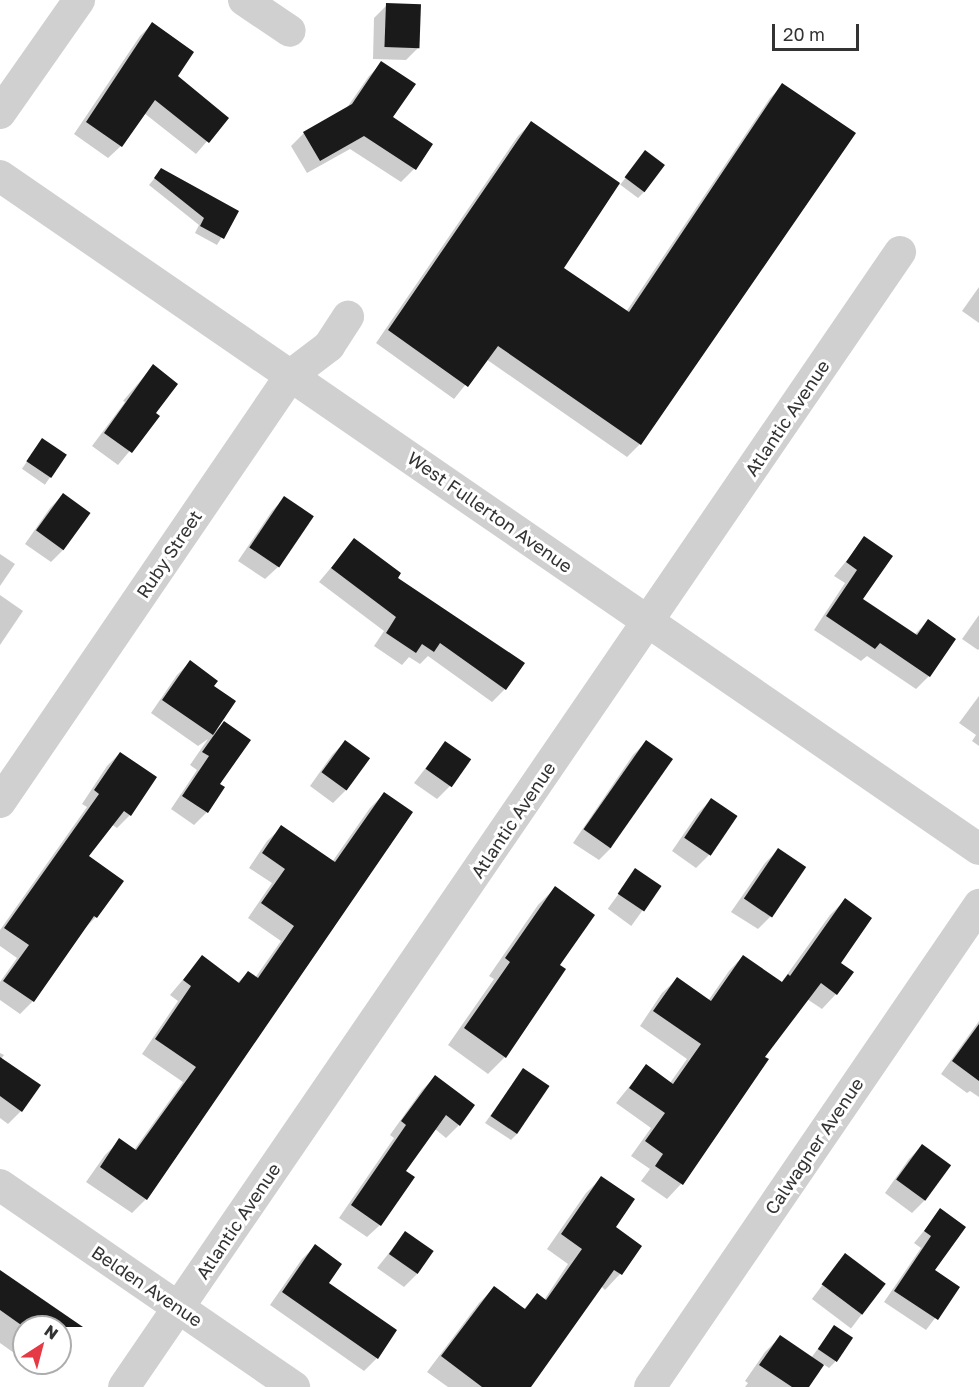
<!DOCTYPE html>
<html>
<head>
<meta charset="utf-8">
<style>
  body { margin:0 }
  #map { position:relative; width:979px; height:1387px; overflow:hidden; background:#fff; font-family:"Golos Text",sans-serif }
  div>[style] { position:absolute }
  .shadow>* { inset:0; background:#0003; transform-origin:0 0 }
  .building>* { inset:0; background:#1a1a1a; transform-origin:0 0 }
  .minor>* { height:32px; margin:-16px; padding:0 16px; transform-origin:16px; border-radius:16px; background:#d0d0d0 }
  span { translate:-50% -50%; white-space:nowrap; text-align:center; line-height:1.15; -webkit-text-stroke:6px #fff; paint-order:stroke }
  .street-label { font-size:18px; color:#333 }
  .north { position:absolute; left:12px; top:1315px; width:60px; height:60px; box-sizing:border-box; background:#fff; border:2px solid #adadad; border-radius:50%; rotate:36deg; font-size:16px; font-weight:700; line-height:24px; text-align:center; color:#333 }
  .north::after { content:''; display:block; margin:auto; width:21px; height:27px; background:#e63946; clip-path:polygon(50% 0,100% 100%,50% 72%,0 100%) }
  .scale { position:absolute; left:772px; top:24px; width:87px; height:27px; box-sizing:border-box; border:3px solid #333; border-top:0; padding-left:8px; font-size:18px; line-height:21px; white-space:nowrap; color:#333; -webkit-text-stroke:4px #fff; paint-order:stroke }
</style>
</head>
<body>
<div id="map">
  <div class="shadow">
    <div style="clip-path:polygon(387px 5px,419px 47px,406px 60px,373px 59px,374px 18px)"></div>
    <div style="clip-path:polygon(152px 24px,176px 77px,227px 118px,196px 154px,144px 113px,121px 146px,108px 158px,74px 134px,140px 36px)"></div>
    <div style="clip-path:polygon(382px 63px,391px 118px,431px 145px,414px 169px,401px 182px,350px 149px,307px 173px,291px 146px,304px 133px,346px 109px,369px 76px)"></div>
    <div style="clip-path:polygon(783px 85px,640px 444px,627px 457px,486px 359px,454px 399px,376px 343px,518px 136px,531px 123px,620px 185px,645px 152px,644px 192px,638px 198px,618px 183px,562px 268px,626px 312px,770px 98px)"></div>
    <div style="clip-path:polygon(162px 169px,237px 212px,217px 245px,195px 233px,199px 225px,149px 185px)"></div>
    <div style="clip-path:polygon(979px 287px,979px 323px,962px 311px)"></div>
    <div style="clip-path:polygon(153px 366px,154px 414px,158px 417px,118px 465px,92px 446px,125px 402px,123px 401px)"></div>
    <div style="left:42px;top:440px;width:28px;height:35px;rotate:35deg"></div>
    <div style="clip-path:polygon(63px 495px,89px 514px,64px 549px,51px 562px,25px 544px,50px 508px)"></div>
    <div style="clip-path:polygon(284px 498px,278px 567px,265px 579px,238px 561px,272px 511px)"></div>
    <div style="clip-path:polygon(865px 538px,861px 599px,914px 635px,928px 621px,954px 639px,929px 676px,916px 689px,867px 656px,861px 661px,814px 630px,845px 583px,834px 576px)"></div>
    <div style="clip-path:polygon(354px 540px,505px 689px,492px 702px,428px 656px,420px 664px,409px 657px,402px 665px,374px 646px,384px 631px,319px 582px)"></div>
    <div style="clip-path:polygon(0 554px,15px 564px,0 586px)"></div>
    <div style="clip-path:polygon(0 595px,23px 611px,0 645px)"></div>
    <div style="clip-path:polygon(979px 615px,979px 649px,978px 650px,962px 639px)"></div>
    <div style="clip-path:polygon(190px 662px,212px 686px,215px 731px,224px 723px,218px 785px,207px 812px,194px 825px,171px 809px,197px 770px,190px 765px,208px 739px,198px 746px,151px 713px,177px 675px)"></div>
    <div style="clip-path:polygon(979px 696px,979px 746px,972px 741px,976px 735px,959px 723px)"></div>
    <div style="clip-path:polygon(345px 742px,346px 790px,333px 803px,310px 786px,332px 755px)"></div>
    <div style="clip-path:polygon(646px 742px,612px 847px,599px 860px,573px 843px,633px 755px)"></div>
    <div style="clip-path:polygon(445px 743px,450px 786px,437px 799px,414px 783px)"></div>
    <div style="clip-path:polygon(120px 753px,130px 815px,117px 828px,111px 824px,87px 856px,96px 917px,83px 930px,33px 1001px,20px 1014px,0 1000px,0 982px,17px 958px,0 946px,0 930px,87px 807px,82px 804px,107px 766px)"></div>
    <div style="clip-path:polygon(384px 794px,146px 1199px,132px 1213px,86px 1182px,105px 1155px,120px 1140px,134px 1150px,183px 1082px,142px 1054px,178px 1001px,170px 995px,202px 957px,237px 983px,248px 973px,255px 978px,281px 941px,248px 918px,272px 883px,249px 868px,267px 841px,282px 827px,332px 862px,370px 808px)"></div>
    <div style="clip-path:polygon(711px 800px,709px 855px,696px 868px,672px 851px,698px 813px)"></div>
    <div style="clip-path:polygon(778px 850px,804px 867px,771px 916px,758px 929px,731px 912px,765px 863px)"></div>
    <div style="left:636px;top:870px;width:29px;height:48px;rotate:36deg"></div>
    <div style="clip-path:polygon(555px 888px,558px 965px,505px 1057px,488px 1074px,448px 1045px,494px 979px,489px 976px,538px 905px)"></div>
    <div style="clip-path:polygon(845px 900px,836px 994px,822px 1009px,807px 999px,763px 1057px,766px 1059px,681px 1184px,667px 1199px,641px 1181px,650px 1169px,631px 1156px,651px 1128px,616px 1103px,646px 1066px,670px 1083px,687px 1059px,640px 1026px,662px 993px,677px 979px,708px 1001px,729px 971px,743px 956px,781px 983px,830px 915px)"></div>
    <div style="clip-path:polygon(979px 1021px,979px 1097px,970px 1091px,967px 1093px,941px 1074px)"></div>
    <div style="clip-path:polygon(0 1053px,4px 1055px,1px 1059px,21px 1111px,8px 1124px,0 1118px)"></div>
    <div style="clip-path:polygon(523px 1070px,517px 1134px,511px 1140px,485px 1123px)"></div>
    <div style="clip-path:polygon(435px 1077px,459px 1125px,446px 1138px,435px 1129px,404px 1171px,380px 1225px,367px 1237px,339px 1218px,394px 1138px,390px 1135px,422px 1090px)"></div>
    <div style="clip-path:polygon(922px 1146px,925px 1200px,912px 1213px,885px 1193px,909px 1159px)"></div>
    <div style="clip-path:polygon(601px 1178px,614px 1228px,640px 1246px,620px 1274px,605px 1290px,601px 1286px,530px 1387px,448px 1387px,427px 1372px,479px 1303px,494px 1288px,523px 1310px,537px 1295px,544px 1300px,568px 1264px,547px 1249px,586px 1193px)"></div>
    <div style="clip-path:polygon(941px 1210px,933px 1270px,958px 1288px,926px 1330px,884px 1302px,921px 1248px,914px 1243px)"></div>
    <div style="clip-path:polygon(405px 1233px,417px 1274px,404px 1287px,377px 1268px)"></div>
    <div style="clip-path:polygon(315px 1246px,327px 1283px,377px 1358px,364px 1371px,270px 1305px,302px 1259px)"></div>
    <div style="left:845px;top:1255px;width:49px;height:55px;rotate:37deg"></div>
    <div style="clip-path:polygon(0 1271px,59px 1327px,24px 1327px,24px 1360px,0 1343px)"></div>
    <div style="clip-path:polygon(834px 1327px,835px 1362px,829px 1368px,823px 1364px,808px 1387px,745px 1387px,748px 1383px,745px 1381px,765px 1352px,780px 1337px,811px 1358px)"></div>
  </div>
  <div class="building">
    <div style="left:386px;top:3px;width:35px;height:44px;rotate:2deg"></div>
    <div style="clip-path:polygon(152px 22px,194px 52px,178px 76px,229px 118px,209px 143px,155px 100px,122px 147px,86px 122px)"></div>
    <div style="clip-path:polygon(381px 61px,416px 84px,393px 117px,433px 144px,416px 170px,364px 136px,320px 161px,303px 132px,352px 104px)"></div>
    <div style="clip-path:polygon(782px 83px,856px 133px,641px 445px,498px 346px,468px 387px,388px 330px,531px 121px,620px 183px,564px 268px,629px 312px)"></div>
    <div style="left:645px;top:150px;width:25px;height:34px;rotate:37deg"></div>
    <div style="clip-path:polygon(161px 168px,239px 211px,224px 239px,200px 226px,204px 218px,154px 178px)"></div>
    <div style="clip-path:polygon(153px 364px,178px 384px,156px 413px,160px 416px,132px 453px,104px 433px)"></div>
    <div style="left:42px;top:438px;width:30px;height:28px;rotate:34deg"></div>
    <div style="left:63px;top:493px;width:34px;height:46px;rotate:36deg"></div>
    <div style="left:284px;top:496px;width:36px;height:62px;rotate:34deg"></div>
    <div style="clip-path:polygon(864px 536px,893px 556px,863px 599px,917px 635px,928px 619px,956px 639px,930px 677px,880px 643px,875px 649px,826px 616px,857px 570px,846px 562px)"></div>
    <div style="clip-path:polygon(354px 538px,401px 573px,398px 578px,525px 663px,506px 690px,440px 643px,434px 652px,422px 644px,416px 653px,386px 633px,396px 617px,331px 568px)"></div>
    <div style="clip-path:polygon(190px 660px,218px 681px,214px 686px,236px 701px,213px 735px,162px 700px)"></div>
    <div style="clip-path:polygon(224px 721px,251px 740px,220px 784px,225px 787px,208px 813px,182px 796px,209px 756px,202px 752px)"></div>
    <div style="left:345px;top:740px;width:31px;height:40px;rotate:36deg"></div>
    <div style="left:646px;top:740px;width:33px;height:109px;rotate:35deg"></div>
    <div style="left:445px;top:741px;width:32px;height:34px;rotate:35deg"></div>
    <div style="clip-path:polygon(120px 752px,157px 777px,131px 816px,124px 811px,89px 856px,124px 881px,97px 918px,94px 916px,34px 1002px,3px 981px,29px 945px,4px 928px,99px 794px,94px 790px)"></div>
    <div style="clip-path:polygon(384px 792px,413px 812px,147px 1200px,100px 1167px,119px 1138px,136px 1150px,196px 1067px,155px 1039px,191px 986px,183px 980px,202px 955px,239px 983px,248px 971px,258px 978px,294px 926px,261px 903px,285px 869px,262px 853px,281px 825px,335px 862px)"></div>
    <div style="left:711px;top:798px;width:32px;height:48px;rotate:34deg"></div>
    <div style="left:778px;top:848px;width:34px;height:61px;rotate:34deg"></div>
    <div style="left:635px;top:868px;width:32px;height:31px;rotate:34deg"></div>
    <div style="clip-path:polygon(555px 886px,595px 915px,560px 965px,566px 969px,506px 1058px,464px 1028px,510px 962px,505px 958px)"></div>
    <div style="clip-path:polygon(845px 898px,872px 918px,841px 963px,854px 972px,837px 995px,821px 983px,765px 1057px,769px 1059px,683px 1185px,655px 1166px,663px 1154px,645px 1141px,665px 1113px,629px 1088px,646px 1064px,673px 1084px,701px 1044px,653px 1011px,677px 977px,711px 1001px,743px 955px,782px 982px,788px 974px,790px 976px)"></div>
    <div style="clip-path:polygon(979px 1024px,979px 1081px,952px 1061px)"></div>
    <div style="clip-path:polygon(0 1057px,41px 1085px,22px 1112px,0 1096px)"></div>
    <div style="left:523px;top:1068px;width:32px;height:58px;rotate:34deg"></div>
    <div style="clip-path:polygon(435px 1075px,475px 1105px,460px 1126px,446px 1115px,406px 1171px,415px 1177px,381px 1226px,351px 1205px,406px 1125px,401px 1121px)"></div>
    <div style="left:922px;top:1144px;width:36px;height:44px;rotate:36deg"></div>
    <div style="clip-path:polygon(601px 1176px,635px 1199px,616px 1227px,642px 1246px,622px 1275px,614px 1270px,531px 1387px,482px 1387px,441px 1356px,494px 1286px,525px 1309px,537px 1293px,546px 1300px,582px 1249px,561px 1234px)"></div>
    <div style="clip-path:polygon(940px 1208px,966px 1227px,935px 1270px,960px 1287px,938px 1320px,894px 1291px,931px 1236px,924px 1231px)"></div>
    <div style="left:405px;top:1231px;width:35px;height:28px;rotate:35deg"></div>
    <div style="clip-path:polygon(315px 1244px,342px 1264px,329px 1283px,397px 1330px,378px 1359px,282px 1292px)"></div>
    <div style="left:845px;top:1253px;width:51px;height:39px;rotate:37deg"></div>
    <div style="clip-path:polygon(0 1270px,83px 1327px,24px 1327px,0 1310px)"></div>
    <div style="left:834px;top:1325px;width:23px;height:29px;rotate:34deg"></div>
    <div style="clip-path:polygon(780px 1335px,824px 1365px,809px 1387px,792px 1387px,759px 1365px)"></div>
  </div>
  <div class="minor">
    <div style="left:244px;top:0;width:55px;rotate:34deg"></div>
    <div style="left:0;top:113px;width:138px;rotate:-55deg"></div>
    <div style="left:0;top:176px;width:1188px;rotate:34.51deg"></div>
    <div style="left:0;top:802px;width:517px;rotate:-55.73deg"></div>
    <div style="left:291px;top:375px;width:48px;rotate:-37.3deg"></div>
    <div style="left:329px;top:346px;width:35px;rotate:-57deg"></div>
    <div style="left:0;top:1185px;width:357px;rotate:34.5deg"></div>
    <div style="left:124px;top:1387px;width:1375px;rotate:-55.64deg"></div>
    <div style="left:650px;top:1387px;width:584px;rotate:-55.68deg"></div>
  </div>
  <div class="street-label">
    <span style="left:787px;top:418px;rotate:-56deg">Atlantic Avenue</span>
    <span style="left:490px;top:512px;rotate:35deg">West Fullerton Avenue</span>
    <span style="left:169px;top:554px;rotate:-56deg">Ruby Street</span>
    <span style="left:513px;top:820px;rotate:-56deg">Atlantic Avenue</span>
    <span style="left:814px;top:1146px;rotate:-56deg">Calwagner Avenue</span>
    <span style="left:238px;top:1221px;rotate:-56deg">Atlantic Avenue</span>
    <span style="left:147px;top:1286px;rotate:34deg">Belden Avenue</span>
  </div>
  <div class="north">N</div>
  <div class="scale">20 m</div>
</div>
</body>
</html>
